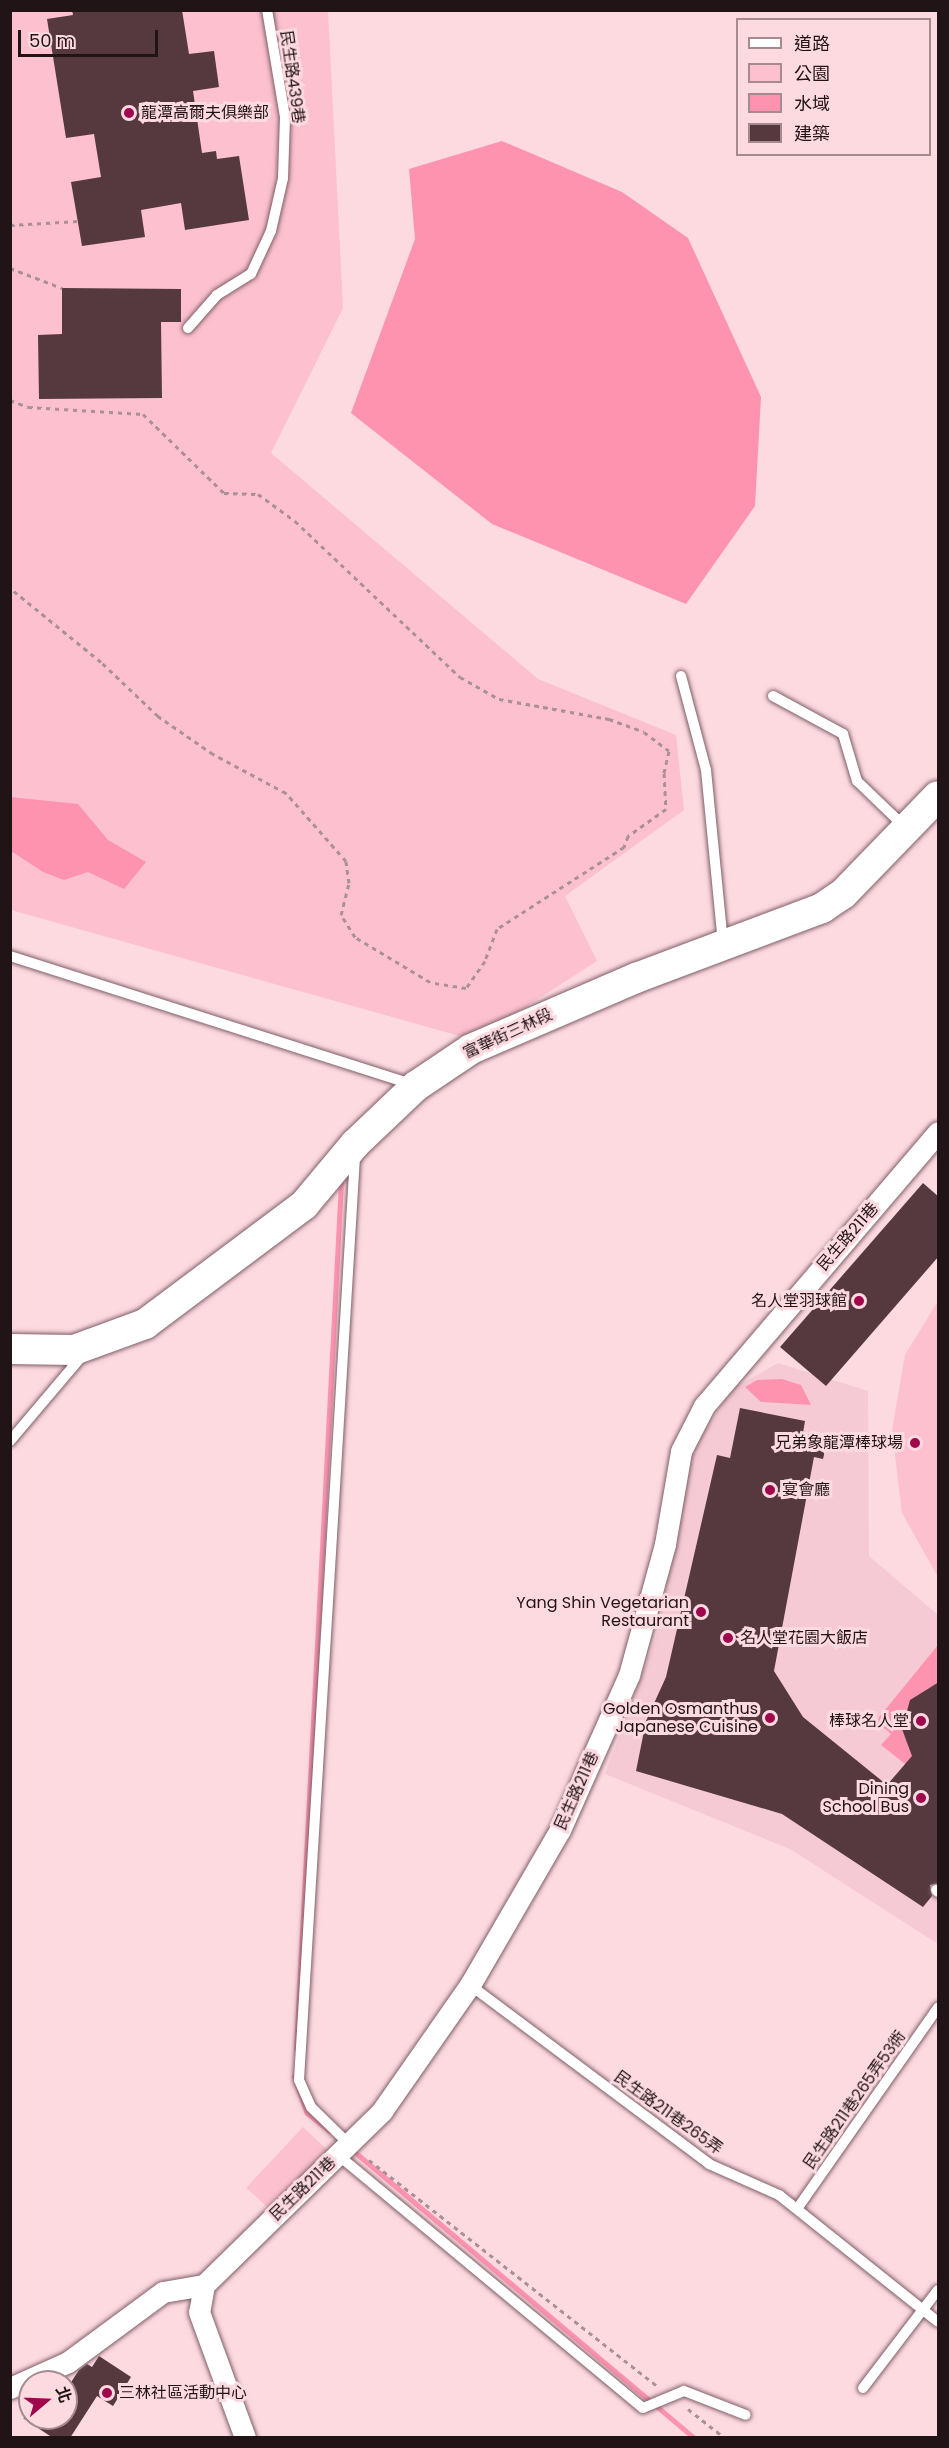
<!DOCTYPE html>
<html>
<head>
<meta charset="utf-8">
<style>
  body { margin:0 }
  #map { position:relative; width:949px; height:2448px; overflow:hidden; background:#fdd9e0; font-family:Poppins,"Noto Sans TC",sans-serif }
  div>[style] { position:absolute }
  .built>* { inset:0; background:#f6cad4 }
  .green>* { inset:0; background:#fcc0ce; transform-origin:0 0 }
  .water>* { inset:0; background:#fd93af }
  .stream>* { height:5px; margin:-2.5px; padding:0 2.5px; transform-origin:2.5px; border-radius:2.5px; background:#fd93af }
  .building>* { inset:0; background:#55393f }
  .path>* { height:3px; margin-top:-1.5px; transform-origin:0; background:repeating-linear-gradient(90deg,#ab9096 0 4.5px,transparent 0 9px) }
  .roads { filter:drop-shadow(0 0 2px #7e5f66) drop-shadow(0 0 2px #7e5f66) }
  .lane>* { height:10px; margin:-5px; padding:0 5px; transform-origin:5px; border-radius:5px; background:#fff }
  .street>* { height:21px; margin:-10.5px; padding:0 10.5px; transform-origin:10.5px; border-radius:10.5px; background:#fff }
  .secondary>* { height:30px; margin:-15px; padding:0 15px; transform-origin:15px; border-radius:15px; background:#fff }
  .dots>* { width:16px; height:16px; translate:-50% -50%; box-sizing:border-box; border:3px solid #fdd9e0; border-radius:50% }
  span { translate:-50% -50%; white-space:nowrap; text-align:center; line-height:1.15; -webkit-text-stroke:6px #fdd9e0; paint-order:stroke }
  .street-label { font-size:16px; color:#201417 }
  .poi-label { font-size:16px; color:#201417 }
  .left { translate:0 -50%; text-align:left }
  .right { translate:-100% -50%; text-align:right }
  .frame { position:absolute; inset:0; border:12px solid #201417; pointer-events:none }
  .legend { position:absolute; left:736px; top:18px; width:195px; height:138px; box-sizing:border-box; background:#fdd9e0; border:2px solid #a58a90; margin:0; padding:8px 10px; list-style:none; font-size:18px; color:#201417 }
  .legend li { display:flex; align-items:center; gap:12px; height:30px }
  .legend b { width:30px; border:2px solid #a58a90 }
  .north { position:absolute; left:18px; top:2370px; width:60px; height:60px; box-sizing:border-box; background:#fdd9e0; border:2px solid #a58a90; border-radius:50%; rotate:71deg; font-size:16px; font-weight:700; line-height:24px; text-align:center; color:#201417 }
  .north::after { content:''; display:block; margin:auto; width:21px; height:27px; background:#9f064c; clip-path:polygon(50% 0,100% 100%,50% 72%,0 100%) }
  .scale { position:absolute; left:18px; top:30px; width:140px; height:27px; box-sizing:border-box; border:3px solid #201417; border-top:0; padding-left:8px; font-size:18px; line-height:21px; white-space:nowrap; color:#201417; -webkit-text-stroke:4px #fdd9e0; paint-order:stroke }
</style>
</head>
<body>
<div id="map">
  <div class="built">
    <div style="clip-path:polygon(778px 1363px,868px 1391px,869px 1556px,938px 1615px,938px 1944px,790px 1849px,605px 1774px,658px 1631px,692px 1451px,732px 1389px)"></div>
  </div>
  <div class="green">
    <div style="clip-path:polygon(10px 11px,328px 11px,343px 308px,271px 453px,538px 679px,676px 735px,684px 810px,565px 896px,597px 961px,474px 1040px,11px 910px)"></div>
    <div style="clip-path:polygon(938px 1301px,938px 1577px,902px 1513px,892px 1430px,905px 1355px)"></div>
    <div style="left:303px;top:2127px;width:33px;height:83px;rotate:43deg"></div>
  </div>
  <div class="water">
    <div style="clip-path:polygon(502px 141px,622px 192px,688px 238px,761px 397px,755px 506px,686px 604px,492px 524px,351px 413px,415px 239px,409px 169px)"></div>
    <div style="clip-path:polygon(10px 797px,78px 804px,108px 840px,146px 862px,124px 889px,88px 872px,64px 880px,43px 872px,11px 851px)"></div>
    <div style="clip-path:polygon(782px 1379px,801px 1385px,811px 1405px,761px 1402px,745px 1387px,757px 1380px)"></div>
    <div style="clip-path:polygon(938px 1645px,938px 1790px,881px 1745px,891px 1734px,876px 1721px)"></div>
  </div>
  <div class="stream">
    <div style="left:296px;top:2049px;width:868px;rotate:-87.03deg"></div>
    <div style="left:294px;top:2076px;width:39px;rotate:71deg"></div>
    <div style="left:307px;top:2113px;width:28px;rotate:39deg"></div>
    <div style="left:357px;top:2154px;width:441px;rotate:40.1deg"></div>
  </div>
  <div class="building">
    <div style="clip-path:polygon(72px 10px,182px 10px,189px 54px,214px 51px,219px 87px,193px 91px,202px 153px,216px 151px,217px 159px,239px 156px,249px 220px,185px 230px,181px 203px,141px 210px,145px 237px,82px 246px,71px 182px,101px 177px,94px 134px,66px 138px,47px 19px,73px 15px)"></div>
    <div style="clip-path:polygon(62px 288px,181px 289px,181px 322px,161px 322px,162px 398px,39px 399px,38px 335px,62px 334px)"></div>
    <div style="clip-path:polygon(923px 1183px,939px 1197px,939px 1256px,826px 1386px,780px 1347px)"></div>
    <div style="clip-path:polygon(740px 1408px,805px 1421px,803px 1433px,828px 1438px,823px 1459px,814px 1457px,774px 1671px,803px 1717px,887px 1785px,912px 1756px,902px 1729px,910px 1700px,939px 1682px,939px 1883px,930px 1885px,932px 1896px,923px 1907px,782px 1814px,636px 1771px,646px 1721px,666px 1677px,717px 1455px,730px 1458px)"></div>
    <div style="clip-path:polygon(99px 2356px,131px 2377px,113px 2406px,97px 2396px,70px 2438px,53px 2438px,23px 2418px,66px 2418px,66px 2390px,79px 2370px,87px 2364px,92px 2367px)"></div>
  </div>
  <div class="path">
    <div style="left:10px;top:225px;width:68px;rotate:-3.4deg"></div>
    <div style="left:10px;top:268px;width:56px;rotate:21deg"></div>
    <div style="left:10px;top:400px;width:19px;rotate:21deg"></div>
    <div style="left:28px;top:407px;width:115px;rotate:3.5deg"></div>
    <div style="left:143px;top:414px;width:113px;rotate:44.3deg"></div>
    <div style="left:224px;top:493px;width:34px;rotate:2deg"></div>
    <div style="left:258px;top:494px;width:46px;rotate:36.1deg"></div>
    <div style="left:295px;top:521px;width:227px;rotate:43.4deg"></div>
    <div style="left:460px;top:677px;width:45px;rotate:29.4deg"></div>
    <div style="left:499px;top:699px;width:112px;rotate:10.3deg"></div>
    <div style="left:609px;top:719px;width:37px;rotate:20deg"></div>
    <div style="left:644px;top:732px;width:31px;rotate:37deg"></div>
    <div style="left:669px;top:751px;width:23px;rotate:103deg"></div>
    <div style="left:664px;top:773px;width:36px;rotate:87deg"></div>
    <div style="left:666px;top:809px;width:47px;rotate:144.6deg"></div>
    <div style="left:628px;top:836px;width:12px;rotate:110deg"></div>
    <div style="left:624px;top:847px;width:151px;rotate:147.2deg"></div>
    <div style="left:497px;top:929px;width:34px;rotate:111deg"></div>
    <div style="left:485px;top:961px;width:33px;rotate:125deg"></div>
    <div style="left:466px;top:988px;width:36px;rotate:-171deg"></div>
    <div style="left:430px;top:982px;width:87px;rotate:-149deg"></div>
    <div style="left:355px;top:937px;width:26px;rotate:-122deg"></div>
    <div style="left:341px;top:915px;width:33px;rotate:-76deg"></div>
    <div style="left:349px;top:883px;width:22px;rotate:-98deg"></div>
    <div style="left:346px;top:861px;width:91px;rotate:-131.4deg"></div>
    <div style="left:286px;top:793px;width:83px;rotate:-151.9deg"></div>
    <div style="left:213px;top:754px;width:67px;rotate:-145.4deg"></div>
    <div style="left:158px;top:716px;width:79px;rotate:-136.5deg"></div>
    <div style="left:101px;top:662px;width:117px;rotate:-140.9deg"></div>
    <div style="left:369px;top:2160px;width:368px;rotate:38.1deg"></div>
    <div style="left:688px;top:2409px;width:47px;rotate:38.1deg"></div>
  </div>
  <div class="roads">
    <div class="lane">
      <div style="left:188px;top:328px;width:44px;rotate:-48.7deg"></div>
      <div style="left:217px;top:295px;width:40px;rotate:-32deg"></div>
      <div style="left:251px;top:274px;width:47px;rotate:-65.1deg"></div>
      <div style="left:271px;top:231px;width:54px;rotate:-77.2deg"></div>
      <div style="left:283px;top:178px;width:61px;rotate:-88.1deg"></div>
      <div style="left:285px;top:117px;width:109px;rotate:-99.5deg"></div>
      <div style="left:681px;top:676px;width:97px;rotate:75.1deg"></div>
      <div style="left:706px;top:770px;width:175px;rotate:84.4deg"></div>
      <div style="left:773px;top:696px;width:80px;rotate:28.5deg"></div>
      <div style="left:843px;top:734px;width:49px;rotate:73.4deg"></div>
      <div style="left:857px;top:781px;width:68px;rotate:43.8deg"></div>
      <div style="left:10px;top:956px;width:423px;rotate:17.7deg"></div>
      <div style="left:10px;top:1441px;width:113px;rotate:-49.7deg"></div>
      <div style="left:936px;top:1890px;width:3px;rotate:45deg"></div>
      <div style="left:470px;top:1985px;width:299px;rotate:36.8deg"></div>
      <div style="left:709px;top:2164px;width:77px;rotate:23.9deg"></div>
      <div style="left:779px;top:2195px;width:203px;rotate:38.6deg"></div>
      <div style="left:349px;top:2144px;width:53px;rotate:-135.8deg"></div>
      <div style="left:311px;top:2107px;width:30px;rotate:-114deg"></div>
      <div style="left:299px;top:2080px;width:926px;rotate:-86.53deg"></div>
      <div style="left:338px;top:2155px;width:396px;rotate:39.7deg"></div>
      <div style="left:643px;top:2408px;width:44px;rotate:-22.5deg"></div>
      <div style="left:684px;top:2391px;width:66px;rotate:21.2deg"></div>
      <div style="left:797px;top:2209px;width:246px;rotate:-55deg"></div>
      <div style="left:863px;top:2388px;width:123px;rotate:-52.6deg"></div>
    </div>
    <div class="street">
      <div style="left:204px;top:2285px;width:249px;rotate:-44.3deg"></div>
      <div style="left:382px;top:2111px;width:154px;rotate:-55.1deg"></div>
      <div style="left:470px;top:1985px;width:179px;rotate:-59.9deg"></div>
      <div style="left:560px;top:1830px;width:170px;rotate:-66deg"></div>
      <div style="left:629px;top:1675px;width:136px;rotate:-74.6deg"></div>
      <div style="left:665px;top:1544px;width:94px;rotate:-80.2deg"></div>
      <div style="left:681px;top:1451px;width:51px;rotate:-62.9deg"></div>
      <div style="left:704px;top:1406px;width:360px;rotate:-49.5deg"></div>
      <div style="left:204px;top:2285px;width:27px;rotate:100deg"></div>
      <div style="left:199px;top:2312px;width:134px;rotate:69.9deg"></div>
      <div style="left:10px;top:2388px;width:64px;rotate:-24.1deg"></div>
      <div style="left:68px;top:2362px;width:118px;rotate:-36.4deg"></div>
      <div style="left:163px;top:2292px;width:42px;rotate:-9.7deg"></div>
    </div>
    <div class="secondary">
      <div style="left:10px;top:1349px;width:64px;rotate:0.9deg"></div>
      <div style="left:74px;top:1350px;width:76px;rotate:-20.1deg"></div>
      <div style="left:145px;top:1324px;width:199px;rotate:-36.8deg"></div>
      <div style="left:304px;top:1205px;width:80px;rotate:-50.1deg"></div>
      <div style="left:355px;top:1144px;width:84px;rotate:-43.6deg"></div>
      <div style="left:416px;top:1086px;width:66px;rotate:-33.9deg"></div>
      <div style="left:471px;top:1049px;width:180px;rotate:-23.3deg"></div>
      <div style="left:636px;top:978px;width:199px;rotate:-20.6deg"></div>
      <div style="left:822px;top:908px;width:25px;rotate:-34deg"></div>
      <div style="left:843px;top:894px;width:136px;rotate:-45.9deg"></div>
    </div>
  </div>
  <div class="dots">
    <div style="left:129px;top:113px;background:#9f064c"></div>
    <div style="left:859px;top:1301px;background:#9f064c"></div>
    <div style="left:915px;top:1443px;background:#9f064c"></div>
    <div style="left:770px;top:1490px;background:#9f064c"></div>
    <div style="left:701px;top:1612px;background:#9f064c"></div>
    <div style="left:728px;top:1638px;background:#9f064c"></div>
    <div style="left:770px;top:1718px;background:#9f064c"></div>
    <div style="left:921px;top:1721px;background:#9f064c"></div>
    <div style="left:921px;top:1798px;background:#9f064c"></div>
    <div style="left:107px;top:2393px;background:#9f064c"></div>
  </div>
  <div class="street-label">
    <span style="left:292px;top:77px;rotate:82deg">民生路439巷</span>
    <span style="left:508px;top:1034px;rotate:-25deg">富華街三林段</span>
    <span style="left:848px;top:1237px;rotate:-49deg">民生路211巷</span>
    <span style="left:577px;top:1791px;rotate:-66deg">民生路211巷</span>
    <span style="left:855px;top:2100px;rotate:-55deg">民生路211巷265弄53衖</span>
    <span style="left:668px;top:2113px;rotate:36deg">民生路211巷265弄</span>
    <span style="left:303px;top:2189px;rotate:-44deg">民生路211巷</span>
  </div>
  <div class="poi-label">
    <span class="left" style="left:141px;top:113px">龍潭高爾夫俱樂部</span>
    <span class="right" style="left:847px;top:1301px">名人堂羽球館</span>
    <span class="right" style="left:903px;top:1443px">兄弟象龍潭棒球場</span>
    <span class="left" style="left:782px;top:1490px">宴會廳</span>
    <span class="right" style="left:689px;top:1612px">Yang Shin Vegetarian<br>Restaurant</span>
    <span class="left" style="left:740px;top:1638px">名人堂花園大飯店</span>
    <span class="right" style="left:758px;top:1718px">Golden Osmanthus<br>Japanese Cuisine</span>
    <span class="right" style="left:909px;top:1721px">棒球名人堂</span>
    <span class="right" style="left:909px;top:1798px">Dining<br>School Bus</span>
    <span class="left" style="left:119px;top:2393px">三林社區活動中心</span>
  </div>
  <div class="frame"></div>
  <ul class="legend">
  <li><b style="height:8px;background:#fff"></b>道路</li>
  <li><b style="height:16px;background:#fcc0ce"></b>公園</li>
  <li><b style="height:16px;background:#fd93af"></b>水域</li>
  <li><b style="height:16px;background:#55393f"></b>建築</li>
  </ul>
  <div class="north">北</div>
  <div class="scale">50 m</div>
</div>
</body>
</html>
